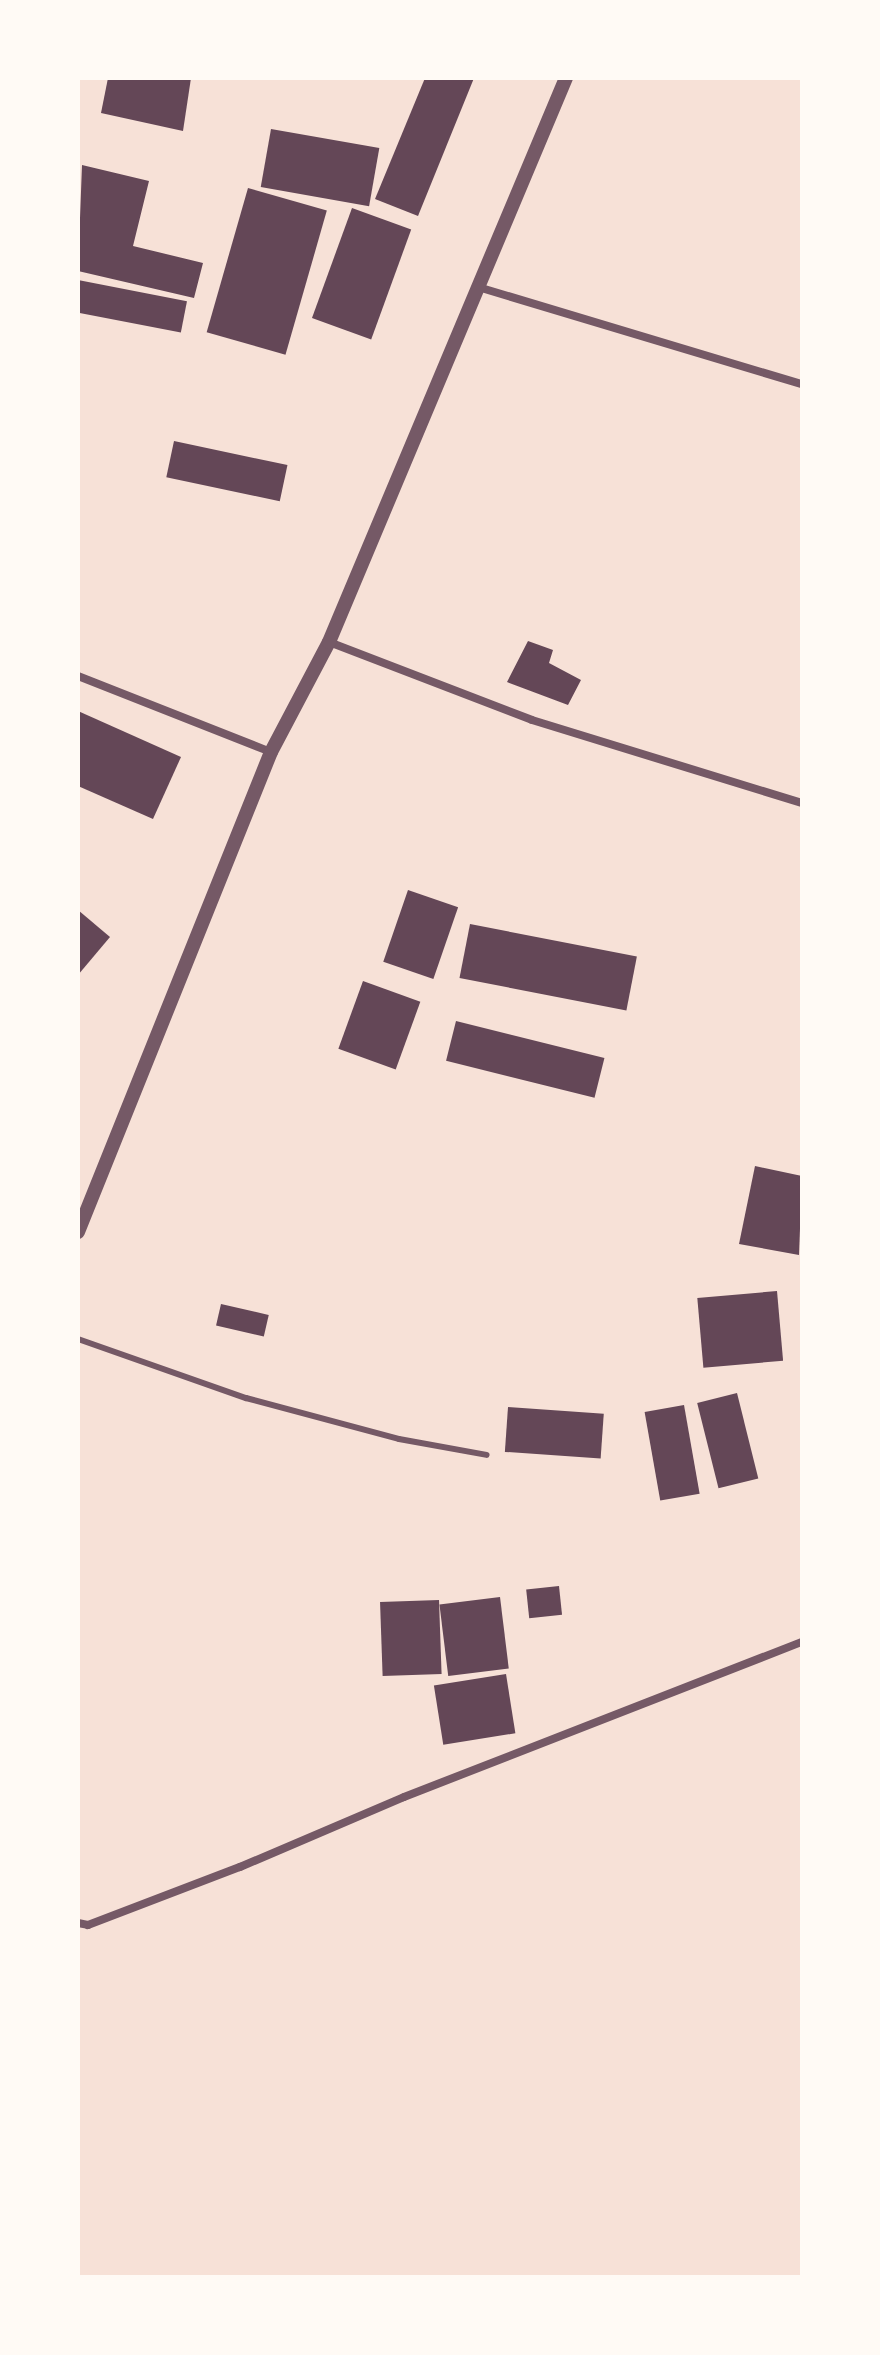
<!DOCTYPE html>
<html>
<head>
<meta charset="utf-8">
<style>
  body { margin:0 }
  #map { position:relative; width:880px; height:2355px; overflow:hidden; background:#f7e1d7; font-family:Raleway,sans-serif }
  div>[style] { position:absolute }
  .building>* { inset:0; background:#644757; transform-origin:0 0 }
  .service>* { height:6px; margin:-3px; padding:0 3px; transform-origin:3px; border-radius:3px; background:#755966 }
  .minor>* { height:8px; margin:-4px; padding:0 4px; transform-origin:4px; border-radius:4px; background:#755966 }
  .tertiary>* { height:14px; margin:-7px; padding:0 7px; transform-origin:7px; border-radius:7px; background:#755966 }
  span { translate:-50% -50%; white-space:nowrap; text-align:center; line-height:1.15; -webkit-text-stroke:6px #fffaf5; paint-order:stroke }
  .frame { position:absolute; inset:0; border:80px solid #fffaf5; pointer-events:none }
</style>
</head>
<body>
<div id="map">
  <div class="building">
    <div style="clip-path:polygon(108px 78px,191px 78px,183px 131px,101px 113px)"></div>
    <div style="clip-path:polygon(425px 78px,474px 78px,418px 216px,375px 199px)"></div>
    <div style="left:271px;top:129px;width:110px;height:59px;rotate:10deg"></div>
    <div style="clip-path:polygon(82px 165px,149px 181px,133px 246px,203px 263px,194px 298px,78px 271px)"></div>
    <div style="left:248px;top:188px;width:82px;height:150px;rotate:16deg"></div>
    <div style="left:352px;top:208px;width:63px;height:117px;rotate:20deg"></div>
    <div style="left:78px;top:280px;width:111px;height:32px;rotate:11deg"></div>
    <div style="left:174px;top:441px;width:116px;height:37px;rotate:12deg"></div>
    <div style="clip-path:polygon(528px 641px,553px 650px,549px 663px,581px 680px,568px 705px,507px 682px)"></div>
    <div style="clip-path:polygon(78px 711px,181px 757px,153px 819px,78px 786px)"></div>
    <div style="left:408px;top:890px;width:53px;height:76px;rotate:19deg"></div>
    <div style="clip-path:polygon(78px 910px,110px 937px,78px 975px)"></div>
    <div style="left:470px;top:924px;width:170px;height:55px;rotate:11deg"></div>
    <div style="left:363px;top:981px;width:61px;height:72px;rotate:20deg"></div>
    <div style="left:456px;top:1021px;width:153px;height:41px;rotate:14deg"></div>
    <div style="clip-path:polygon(755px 1166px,802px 1176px,799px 1255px,739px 1244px)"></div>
    <div style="left:777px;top:1291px;width:70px;height:80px;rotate:85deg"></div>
    <div style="left:221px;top:1304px;width:49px;height:22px;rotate:13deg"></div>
    <div style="left:737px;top:1393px;width:88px;height:41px;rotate:76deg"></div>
    <div style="left:684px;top:1405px;width:90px;height:40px;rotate:80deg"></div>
    <div style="left:508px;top:1407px;width:96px;height:45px;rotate:4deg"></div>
    <div style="left:559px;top:1586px;width:29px;height:33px;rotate:84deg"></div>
    <div style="left:500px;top:1597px;width:72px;height:61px;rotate:83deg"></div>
    <div style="left:439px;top:1600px;width:74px;height:59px;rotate:88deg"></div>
    <div style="left:506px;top:1674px;width:60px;height:73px;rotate:81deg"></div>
  </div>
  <div class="service">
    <div style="left:78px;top:1339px;width:178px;rotate:19.4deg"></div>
    <div style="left:246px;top:1398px;width:158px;rotate:15deg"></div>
    <div style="left:399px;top:1439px;width:89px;rotate:10.3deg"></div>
  </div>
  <div class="minor">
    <div style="left:478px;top:287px;width:338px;rotate:16.7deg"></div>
    <div style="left:329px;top:642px;width:217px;rotate:21deg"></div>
    <div style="left:532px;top:720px;width:282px;rotate:17.1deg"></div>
    <div style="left:78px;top:676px;width:207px;rotate:21.5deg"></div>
    <div style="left:78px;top:1923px;width:10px;rotate:11deg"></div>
    <div style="left:88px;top:1925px;width:163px;rotate:-20.9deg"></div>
    <div style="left:240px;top:1867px;width:178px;rotate:-23.1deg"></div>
    <div style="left:404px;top:1797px;width:427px;rotate:-21.3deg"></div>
  </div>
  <div class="tertiary">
    <div style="left:78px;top:1232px;width:517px;rotate:-68.1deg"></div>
    <div style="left:271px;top:752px;width:124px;rotate:-62.2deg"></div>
    <div style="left:329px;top:642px;width:612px;rotate:-67.21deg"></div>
  </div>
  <div class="frame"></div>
</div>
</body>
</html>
